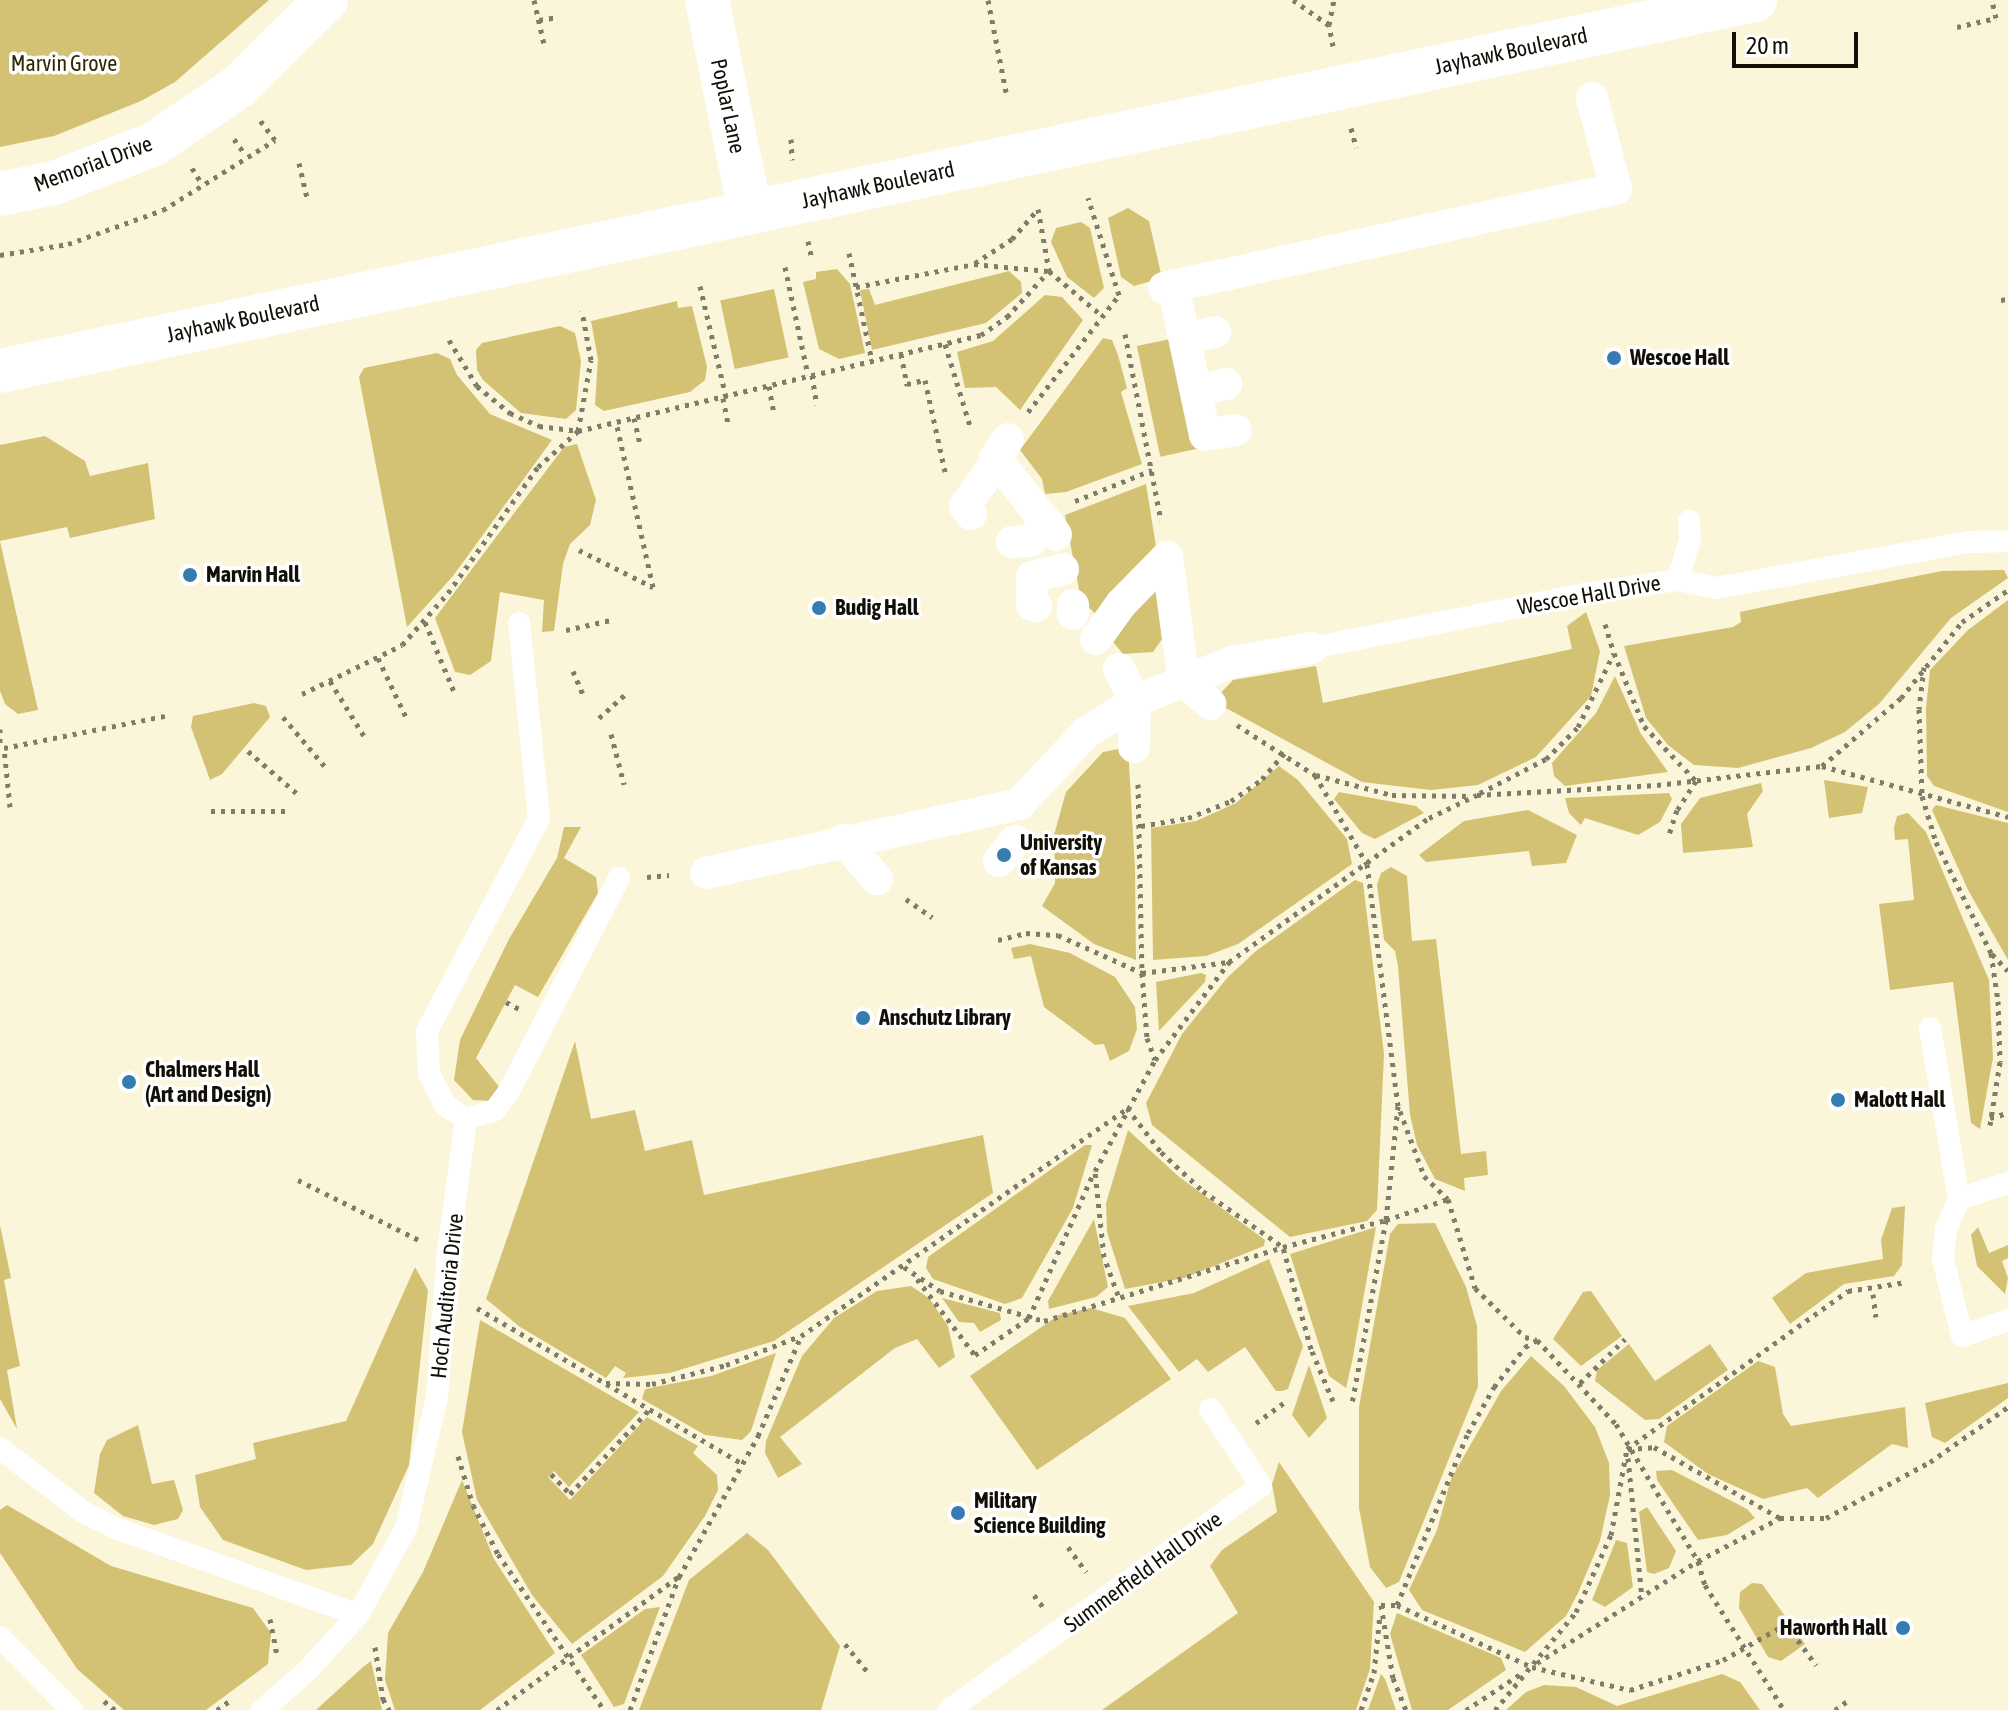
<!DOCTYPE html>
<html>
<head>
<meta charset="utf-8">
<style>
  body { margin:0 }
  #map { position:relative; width:2008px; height:1710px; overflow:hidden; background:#fbf6da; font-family:"Asap Condensed",sans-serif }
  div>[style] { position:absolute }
  .green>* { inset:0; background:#d3c273; transform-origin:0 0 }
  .path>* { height:5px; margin-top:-2.5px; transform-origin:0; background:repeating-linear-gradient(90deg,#7f7c6a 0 4px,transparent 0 10px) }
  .service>* { height:22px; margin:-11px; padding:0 11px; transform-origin:11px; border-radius:11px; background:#fff }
  .pedestrian>* { height:32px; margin:-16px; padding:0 16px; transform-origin:16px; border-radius:16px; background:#fff }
  .minor>* { height:44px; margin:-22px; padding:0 22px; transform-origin:22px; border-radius:22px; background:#fff }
  .dots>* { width:22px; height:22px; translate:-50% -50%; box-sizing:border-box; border:4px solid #fff; border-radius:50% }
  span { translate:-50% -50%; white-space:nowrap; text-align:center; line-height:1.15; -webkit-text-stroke:7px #fff; paint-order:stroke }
  .street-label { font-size:22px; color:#110f06 }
  .park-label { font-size:22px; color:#312900 }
  .poi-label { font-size:22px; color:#110f06; font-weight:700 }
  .left { translate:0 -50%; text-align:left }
  .right { translate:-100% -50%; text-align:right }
  .scale { position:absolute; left:1732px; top:32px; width:126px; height:36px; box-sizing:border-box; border:4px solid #110f06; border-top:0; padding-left:10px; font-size:24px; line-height:28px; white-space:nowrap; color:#110f06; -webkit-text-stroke:6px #fff; paint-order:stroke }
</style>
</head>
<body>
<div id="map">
  <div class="green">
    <div style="clip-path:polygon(0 0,269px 0,175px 82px,141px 101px,54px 136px,0 147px)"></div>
    <div style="clip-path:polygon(1128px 208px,1149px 221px,1162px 278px,1134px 286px,1121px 277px,1108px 218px)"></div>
    <div style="clip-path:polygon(1081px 222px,1090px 228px,1104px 288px,1094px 298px,1067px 277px,1051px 242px,1056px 228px)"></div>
    <div style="clip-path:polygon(837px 269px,850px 284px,865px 353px,839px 359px,819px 349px,803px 282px,816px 279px,816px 272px)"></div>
    <div style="clip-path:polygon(1009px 271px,1021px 282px,1022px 293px,986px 323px,872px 350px,860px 290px,869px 289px,875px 305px)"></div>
    <div style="left:774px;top:289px;width:70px;height:55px;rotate:78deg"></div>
    <div style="clip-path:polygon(1045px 295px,1062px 297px,1083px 320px,1020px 410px,996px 387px,965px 388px,957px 352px,993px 341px)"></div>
    <div style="clip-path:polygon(677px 301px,678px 308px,692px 306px,707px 367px,705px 380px,690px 392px,604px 411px,595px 405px,598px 359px,591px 321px)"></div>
    <div style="clip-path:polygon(560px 326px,575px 333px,581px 361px,576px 410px,566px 419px,521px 413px,483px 380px,477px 370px,476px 350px,482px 343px)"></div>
    <div style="clip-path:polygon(1103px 338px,1112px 340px,1118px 355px,1127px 388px,1121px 392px,1142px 464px,1066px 492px,1045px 494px,1042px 479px,1020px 450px)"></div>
    <div style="left:1175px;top:338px;width:113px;height:39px;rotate:78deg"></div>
    <div style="clip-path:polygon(437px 353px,450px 359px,457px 375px,490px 414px,552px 440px,453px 576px,407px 627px,359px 377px,364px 368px)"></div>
    <div style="clip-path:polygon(45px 436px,85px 461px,90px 476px,148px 463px,155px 519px,70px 538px,67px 527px,0 541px,38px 710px,18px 714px,5px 704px,0 691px,0 445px)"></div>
    <div style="clip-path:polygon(577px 444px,596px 500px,590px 525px,570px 544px,563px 564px,554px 631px,542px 632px,544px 600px,500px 592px,491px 661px,470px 675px,455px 672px,435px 618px,564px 447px)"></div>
    <div style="clip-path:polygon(1146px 484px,1158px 559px,1100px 618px,1081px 600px,1065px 515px)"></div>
    <div style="clip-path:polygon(2004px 570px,2008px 578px,1951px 618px,1879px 704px,1845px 732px,1811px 748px,1738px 768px,1694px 765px,1668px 745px,1646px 718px,1624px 646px,1733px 627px,1741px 622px,1740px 612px,1787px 602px,1942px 571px)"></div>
    <div style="clip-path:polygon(1155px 584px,1162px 639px,1153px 652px,1123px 654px,1113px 642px)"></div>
    <div style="clip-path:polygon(2008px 600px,2008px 812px,1934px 786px,1927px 776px,1926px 708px,1930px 670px,1968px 630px)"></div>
    <div style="clip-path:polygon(1586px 612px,1600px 651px,1591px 696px,1536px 757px,1478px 785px,1431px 790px,1362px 782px,1213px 701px,1233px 680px,1316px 666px,1323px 703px,1572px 649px,1567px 626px)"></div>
    <div style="clip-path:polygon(1615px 676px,1641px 734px,1668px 772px,1565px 786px,1554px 776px,1552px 763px,1596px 713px)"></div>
    <div style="clip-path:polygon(254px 703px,266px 706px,270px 717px,222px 774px,210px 780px,191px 727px,193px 716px)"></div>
    <div style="clip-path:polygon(1128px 747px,1135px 868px,1136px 960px,1094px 944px,1042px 906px,1055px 883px,1054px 835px,1066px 792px,1103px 752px)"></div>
    <div style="clip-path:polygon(1279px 766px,1298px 780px,1347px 839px,1352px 864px,1238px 944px,1206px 956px,1153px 960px,1151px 828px,1196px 821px,1236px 803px)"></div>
    <div style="clip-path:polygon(1824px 780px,1868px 787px,1862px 813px,1829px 818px)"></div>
    <div style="clip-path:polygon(1761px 783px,1763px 791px,1747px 814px,1753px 847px,1683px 853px,1681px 824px,1700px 798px)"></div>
    <div style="clip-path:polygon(1339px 792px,1416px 806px,1424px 813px,1375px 839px,1362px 833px,1334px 799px)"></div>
    <div style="clip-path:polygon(1669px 793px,1672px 799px,1660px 822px,1638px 835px,1585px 818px,1581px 825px,1569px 813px,1565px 798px)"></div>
    <div style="clip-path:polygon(1936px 805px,2008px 823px,2008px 960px,1968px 890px,1932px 810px)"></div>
    <div style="clip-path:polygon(1528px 810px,1577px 835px,1566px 863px,1532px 866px,1529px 851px,1426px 862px,1419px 855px,1464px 821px)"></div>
    <div style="clip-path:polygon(1908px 813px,1926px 832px,1989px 980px,1993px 1058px,1980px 1129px,1971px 1123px,1953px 982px,1890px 990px,1879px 904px,1914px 900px,1908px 839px,1895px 840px,1894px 828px,1897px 816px)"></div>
    <div style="clip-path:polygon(564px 827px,581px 827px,564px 858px,596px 877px,598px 893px,538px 997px,515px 985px,476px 1058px,500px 1088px,493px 1101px,473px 1100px,454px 1080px,460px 1040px,509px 939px,557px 858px)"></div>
    <div style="clip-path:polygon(1391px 867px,1407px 876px,1412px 941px,1436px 939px,1461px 1154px,1486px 1151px,1488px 1175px,1464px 1178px,1465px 1191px,1435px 1179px,1417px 1145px,1410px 1115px,1398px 966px,1395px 951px,1384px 940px,1377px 885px,1381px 873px)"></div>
    <div style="clip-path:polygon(1355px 880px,1363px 883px,1384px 1054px,1377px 1210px,1367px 1221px,1290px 1237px,1152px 1125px,1146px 1103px,1182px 1034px,1227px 978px,1256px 951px)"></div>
    <div style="clip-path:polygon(1030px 944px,1070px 953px,1115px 977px,1135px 1007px,1137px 1029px,1129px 1051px,1110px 1061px,1104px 1044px,1095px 1045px,1044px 1007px,1031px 956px,1014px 959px,1011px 948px)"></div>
    <div style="clip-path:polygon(1201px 973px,1206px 975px,1205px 982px,1159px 1031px,1156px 982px)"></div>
    <div style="clip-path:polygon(575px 1041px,591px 1119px,635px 1110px,645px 1151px,692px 1140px,704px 1195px,983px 1135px,993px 1193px,774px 1341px,670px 1373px,623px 1378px,626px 1373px,615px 1366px,606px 1378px,520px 1327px,486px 1299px)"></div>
    <div style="clip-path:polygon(1128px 1130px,1178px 1176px,1265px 1240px,1264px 1246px,1184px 1278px,1125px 1289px,1107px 1232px,1106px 1203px)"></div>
    <div style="clip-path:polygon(1085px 1145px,1092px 1145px,1073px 1208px,1022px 1298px,1005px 1304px,933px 1279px,926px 1268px,928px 1257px)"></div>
    <div style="clip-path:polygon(1905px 1206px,1902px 1265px,1894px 1276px,1844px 1284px,1790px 1324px,1772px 1298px,1806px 1273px,1883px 1259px,1881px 1240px,1892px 1208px)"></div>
    <div style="clip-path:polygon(1094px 1219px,1108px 1287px,1096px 1297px,1049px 1309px,1048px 1301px)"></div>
    <div style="clip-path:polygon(1435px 1223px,1466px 1287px,1477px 1326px,1478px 1387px,1399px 1582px,1386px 1588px,1370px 1567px,1359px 1508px,1359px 1407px,1390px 1234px,1398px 1224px)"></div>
    <div style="clip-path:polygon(0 1225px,11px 1278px,4px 1280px,20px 1366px,7px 1370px,17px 1429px,0 1399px)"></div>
    <div style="clip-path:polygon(1376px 1227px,1352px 1362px,1346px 1388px,1329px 1376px,1290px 1254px)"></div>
    <div style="clip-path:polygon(1978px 1227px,1989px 1253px,2008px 1245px,2008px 1258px,2002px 1261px,2008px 1278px,2005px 1294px,1977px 1266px,1971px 1235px)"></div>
    <div style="clip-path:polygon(1269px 1259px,1303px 1346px,1288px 1389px,1282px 1391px,1276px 1391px,1245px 1347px,1208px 1372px,1197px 1359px,1179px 1372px,1128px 1306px,1194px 1293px)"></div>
    <div style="clip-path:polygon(415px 1267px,428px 1290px,409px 1465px,373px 1544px,351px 1565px,306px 1570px,223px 1540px,200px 1507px,195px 1475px,256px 1459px,253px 1443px,346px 1421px)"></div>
    <div style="clip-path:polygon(911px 1286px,929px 1298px,948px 1326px,955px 1357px,939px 1368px,917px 1339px,895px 1348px,780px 1437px,802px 1464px,778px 1478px,765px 1453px,766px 1441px,802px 1356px,834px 1318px,877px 1291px)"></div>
    <div style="clip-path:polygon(1591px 1291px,1622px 1336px,1581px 1366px,1553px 1339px,1583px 1292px)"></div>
    <div style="clip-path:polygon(942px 1298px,1000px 1313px,1001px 1320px,980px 1332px,974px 1323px,959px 1322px)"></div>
    <div style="clip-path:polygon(1091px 1308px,1125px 1318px,1171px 1379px,1037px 1470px,970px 1376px,1059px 1315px)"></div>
    <div style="clip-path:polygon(480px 1320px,639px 1412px,569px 1487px,554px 1471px,548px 1477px,570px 1500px,647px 1417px,698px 1446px,693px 1453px,717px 1475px,718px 1490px,705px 1516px,663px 1576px,572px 1644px,532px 1595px,477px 1500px,462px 1432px)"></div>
    <div style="clip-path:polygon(1629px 1344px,1655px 1381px,1710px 1344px,1728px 1370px,1659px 1419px,1645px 1420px,1595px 1381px,1597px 1370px)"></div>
    <div style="clip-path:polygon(776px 1353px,751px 1431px,742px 1440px,705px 1435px,642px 1399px,645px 1389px,711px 1376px)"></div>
    <div style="clip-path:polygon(1531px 1356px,1564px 1386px,1595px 1427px,1609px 1463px,1610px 1495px,1600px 1541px,1578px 1593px,1566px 1616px,1525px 1652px,1422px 1610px,1409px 1590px,1437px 1530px,1451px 1479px,1501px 1391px)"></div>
    <div style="clip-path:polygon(1758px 1361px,1775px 1367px,1783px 1414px,1791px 1426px,1905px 1407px,1908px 1448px,1892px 1444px,1818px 1498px,1807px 1488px,1763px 1499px,1708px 1474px,1664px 1442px,1667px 1426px)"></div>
    <div style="clip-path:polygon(1309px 1365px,1327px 1418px,1309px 1438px,1292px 1415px)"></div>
    <div style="clip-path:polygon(2008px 1383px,2008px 1398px,1945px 1443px,1932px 1437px,1925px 1403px)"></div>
    <div style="clip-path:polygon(138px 1425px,152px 1484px,174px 1480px,183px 1510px,178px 1519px,154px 1525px,123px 1516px,94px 1493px,100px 1454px,107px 1440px)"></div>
    <div style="clip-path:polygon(1279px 1462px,1374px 1602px,1370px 1669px,1356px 1710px,1102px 1710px,1238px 1613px,1210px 1566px,1222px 1550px,1277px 1512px,1272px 1484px)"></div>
    <div style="clip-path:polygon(1672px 1470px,1747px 1509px,1755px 1518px,1727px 1535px,1698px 1540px,1657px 1480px,1656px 1471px)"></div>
    <div style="clip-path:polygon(462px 1480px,494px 1559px,555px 1653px,480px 1710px,395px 1710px,385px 1680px,388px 1633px,423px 1572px)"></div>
    <div style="clip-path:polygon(7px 1505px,111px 1566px,253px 1608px,271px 1633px,268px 1664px,206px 1710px,124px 1710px,77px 1669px,0 1553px,0 1510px)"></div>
    <div style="clip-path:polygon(1647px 1507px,1676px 1551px,1669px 1568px,1654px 1574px,1647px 1572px,1639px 1512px)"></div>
    <div style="clip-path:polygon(747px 1533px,768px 1550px,840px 1646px,821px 1710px,639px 1710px,689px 1580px)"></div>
    <div style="clip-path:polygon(1616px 1540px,1627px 1543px,1633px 1587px,1605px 1607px,1592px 1600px)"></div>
    <div style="clip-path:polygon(1752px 1583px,1762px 1584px,1805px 1644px,1781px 1661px,1768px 1657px,1739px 1608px,1740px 1592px)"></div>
    <div style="clip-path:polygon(660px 1607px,624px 1704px,614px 1707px,581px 1655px,645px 1609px)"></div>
    <div style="clip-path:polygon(1397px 1613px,1501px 1658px,1506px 1670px,1448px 1710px,1412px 1710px,1390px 1634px)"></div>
    <div style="clip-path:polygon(371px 1661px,382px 1710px,316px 1710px,363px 1667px)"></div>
    <div style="clip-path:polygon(1381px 1674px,1385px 1679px,1396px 1710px,1368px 1710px)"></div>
    <div style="clip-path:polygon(1722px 1674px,1740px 1682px,1760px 1710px,1506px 1710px,1526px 1692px,1544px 1685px,1576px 1687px,1617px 1706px)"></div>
  </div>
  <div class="path">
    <div style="left:534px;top:0;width:45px;rotate:77.2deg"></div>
    <div style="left:988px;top:0;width:94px;rotate:78.9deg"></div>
    <div style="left:1293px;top:0;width:44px;rotate:34.8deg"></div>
    <div style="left:539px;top:20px;width:18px;rotate:-9deg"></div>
    <div style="left:1957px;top:27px;width:40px;rotate:-13deg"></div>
    <div style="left:1996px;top:18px;width:18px;rotate:-103deg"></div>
    <div style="left:1333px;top:46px;width:21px;rotate:-101deg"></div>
    <div style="left:1329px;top:25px;width:25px;rotate:-79deg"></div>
    <div style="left:1351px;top:128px;width:20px;rotate:75deg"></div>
    <div style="left:234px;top:139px;width:19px;rotate:54deg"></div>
    <div style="left:791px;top:139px;width:21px;rotate:87deg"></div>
    <div style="left:299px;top:163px;width:36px;rotate:77deg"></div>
    <div style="left:192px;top:168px;width:19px;rotate:58deg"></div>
    <div style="left:1038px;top:209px;width:63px;rotate:79.9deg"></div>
    <div style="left:1049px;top:271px;width:68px;rotate:40.2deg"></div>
    <div style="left:808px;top:241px;width:19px;rotate:78deg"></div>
    <div style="left:849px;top:253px;width:110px;rotate:78deg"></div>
    <div style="left:0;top:255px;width:69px;rotate:-9.2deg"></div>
    <div style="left:68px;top:244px;width:101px;rotate:-19.7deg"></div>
    <div style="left:163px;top:210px;width:132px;rotate:-32deg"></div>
    <div style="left:275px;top:140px;width:25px;rotate:-127deg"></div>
    <div style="left:975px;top:263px;width:44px;rotate:-33deg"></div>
    <div style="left:1012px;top:239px;width:38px;rotate:-49deg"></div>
    <div style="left:785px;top:267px;width:110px;rotate:78deg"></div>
    <div style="left:700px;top:286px;width:114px;rotate:76.8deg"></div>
    <div style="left:856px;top:287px;width:120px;rotate:-11deg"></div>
    <div style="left:974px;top:264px;width:74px;rotate:5.4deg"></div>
    <div style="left:2001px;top:300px;width:7px;rotate:-8deg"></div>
    <div style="left:1125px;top:334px;width:190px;rotate:79.1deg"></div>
    <div style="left:449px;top:340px;width:54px;rotate:58.7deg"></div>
    <div style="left:477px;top:386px;width:43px;rotate:39.3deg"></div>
    <div style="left:510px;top:413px;width:32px;rotate:24deg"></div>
    <div style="left:539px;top:426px;width:39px;rotate:7deg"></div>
    <div style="left:578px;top:431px;width:414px;rotate:-13.4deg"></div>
    <div style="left:981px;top:335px;width:32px;rotate:-35deg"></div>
    <div style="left:1007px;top:317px;width:62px;rotate:-47.6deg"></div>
    <div style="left:945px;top:344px;width:89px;rotate:73deg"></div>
    <div style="left:901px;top:354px;width:32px;rotate:79deg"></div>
    <div style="left:812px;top:375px;width:30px;rotate:81deg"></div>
    <div style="left:907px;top:384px;width:18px;rotate:-13deg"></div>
    <div style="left:925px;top:380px;width:94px;rotate:77.7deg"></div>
    <div style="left:769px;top:386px;width:28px;rotate:80deg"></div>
    <div style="left:723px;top:398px;width:26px;rotate:79deg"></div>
    <div style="left:1028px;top:412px;width:148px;rotate:-52.1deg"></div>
    <div style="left:1119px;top:295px;width:102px;rotate:-107.7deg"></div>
    <div style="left:634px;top:418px;width:28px;rotate:77deg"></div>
    <div style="left:1075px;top:501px;width:83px;rotate:-21.9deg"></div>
    <div style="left:579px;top:550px;width:83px;rotate:26.6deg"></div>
    <div style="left:653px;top:587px;width:169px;rotate:-102.6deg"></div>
    <div style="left:425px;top:622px;width:78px;rotate:67.4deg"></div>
    <div style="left:1605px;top:624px;width:30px;rotate:73deg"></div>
    <div style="left:566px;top:630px;width:46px;rotate:-12.5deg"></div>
    <div style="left:378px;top:658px;width:65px;rotate:64.6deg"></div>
    <div style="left:1924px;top:667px;width:42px;rotate:96.8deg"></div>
    <div style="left:1919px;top:709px;width:87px;rotate:88deg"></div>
    <div style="left:1922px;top:796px;width:48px;rotate:73.1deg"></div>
    <div style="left:1936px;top:842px;width:124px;rotate:63.6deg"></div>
    <div style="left:1991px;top:953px;width:49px;rotate:81.7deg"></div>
    <div style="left:1998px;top:1001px;width:61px;rotate:88.1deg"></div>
    <div style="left:2000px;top:1062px;width:64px;rotate:99deg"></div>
    <div style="left:573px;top:671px;width:25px;rotate:67deg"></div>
    <div style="left:330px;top:681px;width:65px;rotate:58.3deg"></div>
    <div style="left:302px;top:694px;width:111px;rotate:-26.1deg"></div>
    <div style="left:402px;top:645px;width:69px;rotate:-48.5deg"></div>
    <div style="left:448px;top:593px;width:155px;rotate:-54.5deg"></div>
    <div style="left:538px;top:467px;width:54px;rotate:-42deg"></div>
    <div style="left:578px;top:431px;width:72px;rotate:-79.6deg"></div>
    <div style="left:591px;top:360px;width:50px;rotate:-100.4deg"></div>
    <div style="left:283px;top:717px;width:70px;rotate:49.7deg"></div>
    <div style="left:599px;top:718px;width:36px;rotate:-42deg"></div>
    <div style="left:1237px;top:725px;width:93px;rotate:32.7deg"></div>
    <div style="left:1315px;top:775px;width:103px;rotate:59.7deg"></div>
    <div style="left:1367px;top:864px;width:244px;rotate:82.7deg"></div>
    <div style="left:1398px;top:1106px;width:115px;rotate:96deg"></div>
    <div style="left:1386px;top:1220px;width:65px;rotate:-18.7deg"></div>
    <div style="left:1448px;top:1199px;width:93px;rotate:73.1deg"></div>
    <div style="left:1475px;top:1288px;width:70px;rotate:44.4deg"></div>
    <div style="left:1525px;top:1337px;width:12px;rotate:14deg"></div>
    <div style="left:0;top:729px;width:19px;rotate:90deg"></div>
    <div style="left:611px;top:734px;width:52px;rotate:75.4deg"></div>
    <div style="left:248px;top:751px;width:70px;rotate:41deg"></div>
    <div style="left:1822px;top:766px;width:193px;rotate:15.3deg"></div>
    <div style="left:1316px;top:775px;width:79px;rotate:14.7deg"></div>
    <div style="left:1392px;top:795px;width:79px;rotate:0.7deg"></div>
    <div style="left:1138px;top:784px;width:189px;rotate:88.8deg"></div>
    <div style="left:1142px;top:973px;width:65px;rotate:85.6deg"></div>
    <div style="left:1147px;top:1038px;width:23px;rotate:70deg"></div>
    <div style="left:1480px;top:793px;width:74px;rotate:-27.3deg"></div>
    <div style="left:1546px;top:759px;width:45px;rotate:-45deg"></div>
    <div style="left:1578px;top:727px;width:82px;rotate:-64.1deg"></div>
    <div style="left:1614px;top:653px;width:79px;rotate:67.7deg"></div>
    <div style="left:1644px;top:726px;width:76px;rotate:46.6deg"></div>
    <div style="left:1696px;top:781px;width:35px;rotate:123deg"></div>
    <div style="left:1677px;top:810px;width:25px;rotate:108deg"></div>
    <div style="left:10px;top:807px;width:59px;rotate:-95.8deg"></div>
    <div style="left:4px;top:748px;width:168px;rotate:-11.3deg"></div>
    <div style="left:211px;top:811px;width:76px"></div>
    <div style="left:1141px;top:826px;width:48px;rotate:-9.7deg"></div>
    <div style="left:1188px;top:818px;width:46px;rotate:-21.6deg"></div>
    <div style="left:1231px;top:801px;width:38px;rotate:-35deg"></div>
    <div style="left:1262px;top:779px;width:35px;rotate:-49deg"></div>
    <div style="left:647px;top:877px;width:22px;rotate:-5deg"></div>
    <div style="left:906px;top:899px;width:32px;rotate:35deg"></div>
    <div style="left:998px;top:940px;width:29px;rotate:-14deg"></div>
    <div style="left:1026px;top:933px;width:32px;rotate:4deg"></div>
    <div style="left:1058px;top:935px;width:92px;rotate:24.3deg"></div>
    <div style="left:1142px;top:973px;width:87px;rotate:-7.3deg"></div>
    <div style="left:1992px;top:954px;width:23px;rotate:47deg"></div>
    <div style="left:506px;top:1002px;width:15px;rotate:28deg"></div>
    <div style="left:1127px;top:1108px;width:56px;rotate:52.3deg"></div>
    <div style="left:1161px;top:1152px;width:57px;rotate:42.9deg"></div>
    <div style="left:1203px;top:1191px;width:98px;rotate:35deg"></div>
    <div style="left:1400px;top:1111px;width:69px;rotate:69.7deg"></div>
    <div style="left:1424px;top:1176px;width:33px;rotate:44deg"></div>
    <div style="left:1990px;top:1118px;width:19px;rotate:-16deg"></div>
    <div style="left:298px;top:1180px;width:135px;rotate:26.4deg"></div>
    <div style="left:904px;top:1267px;width:43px;rotate:33.7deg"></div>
    <div style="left:940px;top:1291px;width:108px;rotate:16.1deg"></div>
    <div style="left:1044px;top:1321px;width:250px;rotate:-17.2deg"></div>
    <div style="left:917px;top:1279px;width:96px;rotate:52.7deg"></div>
    <div style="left:975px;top:1355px;width:65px;rotate:-34.4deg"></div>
    <div style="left:1029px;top:1318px;width:160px;rotate:-66deg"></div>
    <div style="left:1873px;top:1294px;width:23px;rotate:83deg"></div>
    <div style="left:1118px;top:1295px;width:40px;rotate:-110.2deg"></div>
    <div style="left:1104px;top:1257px;width:86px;rotate:-96deg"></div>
    <div style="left:1095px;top:1171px;width:126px;rotate:-61.6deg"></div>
    <div style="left:1155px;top:1060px;width:123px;rotate:-52.9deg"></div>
    <div style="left:1229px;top:962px;width:246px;rotate:-35.8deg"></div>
    <div style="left:1429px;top:818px;width:53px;rotate:-25.6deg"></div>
    <div style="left:1477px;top:795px;width:180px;rotate:-3.2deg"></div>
    <div style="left:1657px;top:785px;width:166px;rotate:-6.6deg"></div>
    <div style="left:1822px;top:766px;width:104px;rotate:-40.7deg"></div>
    <div style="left:1901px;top:698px;width:97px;rotate:-51.2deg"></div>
    <div style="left:1962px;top:622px;width:56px;rotate:-34.8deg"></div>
    <div style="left:477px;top:1308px;width:306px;rotate:30.4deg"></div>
    <div style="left:606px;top:1383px;width:46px;rotate:1.2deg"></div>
    <div style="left:652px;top:1384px;width:76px;rotate:-14.4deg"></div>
    <div style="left:726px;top:1365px;width:79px;rotate:-21.4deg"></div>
    <div style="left:1580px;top:1383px;width:63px;rotate:-44.4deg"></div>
    <div style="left:1333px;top:1401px;width:56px;rotate:-112.9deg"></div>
    <div style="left:1311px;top:1349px;width:106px;rotate:-105.4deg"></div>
    <div style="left:1283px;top:1247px;width:106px;rotate:-14.7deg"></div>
    <div style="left:1386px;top:1220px;width:186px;rotate:100.5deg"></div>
    <div style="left:1256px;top:1423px;width:34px;rotate:-36deg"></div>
    <div style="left:1628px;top:1449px;width:26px;rotate:-4deg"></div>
    <div style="left:1654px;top:1447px;width:145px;rotate:29.4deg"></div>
    <div style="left:458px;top:1456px;width:51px;rotate:73deg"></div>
    <div style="left:473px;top:1505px;width:55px;rotate:63deg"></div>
    <div style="left:498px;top:1554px;width:189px;rotate:55.8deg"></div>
    <div style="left:1628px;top:1458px;width:141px;rotate:84.3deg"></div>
    <div style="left:551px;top:1474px;width:28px;rotate:46deg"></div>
    <div style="left:570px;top:1494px;width:115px;rotate:-46.8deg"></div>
    <div style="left:1068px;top:1547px;width:31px;rotate:54deg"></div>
    <div style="left:1034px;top:1595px;width:15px;rotate:53deg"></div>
    <div style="left:1381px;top:1605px;width:16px"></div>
    <div style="left:1397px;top:1605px;width:149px;rotate:24.7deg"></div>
    <div style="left:1532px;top:1667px;width:101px;rotate:13.2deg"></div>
    <div style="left:1630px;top:1690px;width:98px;rotate:-17.9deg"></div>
    <div style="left:1723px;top:1660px;width:73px;rotate:-29.7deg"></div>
    <div style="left:1786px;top:1624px;width:51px;rotate:53.8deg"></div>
    <div style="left:1381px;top:1605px;width:74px;rotate:80.7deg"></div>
    <div style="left:1393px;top:1678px;width:35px;rotate:68deg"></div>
    <div style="left:1397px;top:1605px;width:186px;rotate:-67.6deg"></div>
    <div style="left:1468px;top:1433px;width:53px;rotate:-60.5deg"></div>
    <div style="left:1494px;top:1387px;width:51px;rotate:-52.2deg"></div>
    <div style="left:1525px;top:1347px;width:14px;rotate:-30deg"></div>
    <div style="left:1537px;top:1340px;width:115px;rotate:46.8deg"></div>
    <div style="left:1616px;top:1424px;width:160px;rotate:59.1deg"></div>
    <div style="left:1698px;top:1561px;width:25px;rotate:74deg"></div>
    <div style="left:1705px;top:1585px;width:148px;rotate:57.7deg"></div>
    <div style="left:270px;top:1619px;width:38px;rotate:79deg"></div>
    <div style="left:845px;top:1644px;width:36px;rotate:51deg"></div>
    <div style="left:375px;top:1647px;width:53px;rotate:81.3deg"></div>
    <div style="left:383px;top:1699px;width:13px;rotate:61deg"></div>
    <div style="left:1537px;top:1663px;width:191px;rotate:-32.4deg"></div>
    <div style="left:1698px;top:1561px;width:93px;rotate:-27.7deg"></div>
    <div style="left:1780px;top:1518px;width:46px"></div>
    <div style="left:1826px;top:1518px;width:118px;rotate:-28.3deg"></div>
    <div style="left:1930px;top:1462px;width:95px;rotate:-35.2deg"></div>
    <div style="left:104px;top:1701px;width:14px;rotate:39deg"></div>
    <div style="left:217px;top:1710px;width:17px;rotate:-36deg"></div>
    <div style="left:497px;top:1710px;width:225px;rotate:-36.3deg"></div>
    <div style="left:630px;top:1710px;width:142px;rotate:-69.8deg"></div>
    <div style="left:679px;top:1577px;width:162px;rotate:-60.7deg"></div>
    <div style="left:758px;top:1436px;width:109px;rotate:-66.7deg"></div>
    <div style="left:801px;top:1336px;width:396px;rotate:-34.9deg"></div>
    <div style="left:1361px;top:1710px;width:39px;rotate:-71deg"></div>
    <div style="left:1374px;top:1673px;width:59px;rotate:-84.2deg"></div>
    <div style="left:1466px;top:1710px;width:67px;rotate:-33.5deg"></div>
    <div style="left:1495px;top:1710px;width:127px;rotate:-50.4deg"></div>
    <div style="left:1576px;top:1612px;width:85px;rotate:-65.6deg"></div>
    <div style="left:1611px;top:1535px;width:87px;rotate:-79.5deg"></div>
    <div style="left:1627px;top:1449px;width:272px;rotate:-35.6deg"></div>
    <div style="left:1848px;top:1291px;width:59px;rotate:-8.8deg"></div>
    <div style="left:1835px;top:1710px;width:19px;rotate:-36deg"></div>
  </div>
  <div class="service">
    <div style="left:1678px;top:580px;width:43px;rotate:-73.7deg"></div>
    <div style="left:1690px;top:539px;width:18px;rotate:-93deg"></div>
    <div style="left:1312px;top:648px;width:278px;rotate:-11.2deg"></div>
    <div style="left:1585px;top:594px;width:94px;rotate:-8.6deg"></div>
    <div style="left:1678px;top:580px;width:39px;rotate:12deg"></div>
    <div style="left:1716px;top:588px;width:257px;rotate:-10.3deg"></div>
    <div style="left:1969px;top:542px;width:39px;rotate:-1deg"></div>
    <div style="left:1930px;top:1028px;width:173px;rotate:80.4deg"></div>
    <div style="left:466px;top:1119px;width:25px;rotate:-146deg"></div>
    <div style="left:445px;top:1105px;width:35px;rotate:-117deg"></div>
    <div style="left:429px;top:1074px;width:43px;rotate:-92.7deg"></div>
    <div style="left:427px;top:1031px;width:240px;rotate:-62.2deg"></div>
    <div style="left:539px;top:819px;width:197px;rotate:-95.8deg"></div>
    <div style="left:2008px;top:1183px;width:52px;rotate:161.9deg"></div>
    <div style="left:1959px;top:1199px;width:33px;rotate:113deg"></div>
    <div style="left:1946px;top:1229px;width:30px;rotate:96deg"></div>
    <div style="left:1943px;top:1259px;width:79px;rotate:76.1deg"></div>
    <div style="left:1962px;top:1336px;width:49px;rotate:-19.2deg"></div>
    <div style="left:0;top:1448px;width:105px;rotate:37.6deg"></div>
    <div style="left:83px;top:1512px;width:39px;rotate:26deg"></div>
    <div style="left:118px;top:1529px;width:255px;rotate:19.7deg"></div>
    <div style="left:0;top:1637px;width:103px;rotate:45.4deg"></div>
    <div style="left:262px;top:1710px;width:60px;rotate:-40.9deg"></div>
    <div style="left:307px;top:1671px;width:76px;rotate:-47.7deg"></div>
    <div style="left:358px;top:1615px;width:99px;rotate:-61.1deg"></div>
    <div style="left:406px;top:1528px;width:135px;rotate:-76.7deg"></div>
    <div style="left:437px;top:1397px;width:145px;rotate:-85.7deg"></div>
    <div style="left:448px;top:1252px;width:134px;rotate:-82.3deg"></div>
    <div style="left:466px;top:1119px;width:30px;rotate:-17deg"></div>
    <div style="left:495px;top:1110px;width:21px;rotate:-53deg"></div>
    <div style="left:508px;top:1093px;width:242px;rotate:-62.7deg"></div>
    <div style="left:949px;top:1710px;width:384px;rotate:-35.7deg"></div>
    <div style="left:1261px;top:1486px;width:92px;rotate:-123.5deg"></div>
  </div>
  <div class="pedestrian">
    <div style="left:1173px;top:286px;width:152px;rotate:77.9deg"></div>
    <div style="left:1205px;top:435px;width:31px;rotate:-9deg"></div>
    <div style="left:1164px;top:288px;width:463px;rotate:-12.4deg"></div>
    <div style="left:1616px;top:189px;width:94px;rotate:-104.8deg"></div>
    <div style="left:1185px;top:339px;width:31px;rotate:-13deg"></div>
    <div style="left:1196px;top:391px;width:31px;rotate:-13deg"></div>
    <div style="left:1008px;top:439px;width:23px;rotate:124deg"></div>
    <div style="left:995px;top:458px;width:98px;rotate:51.6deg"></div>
    <div style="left:971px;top:514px;width:10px;rotate:-127deg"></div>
    <div style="left:965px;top:506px;width:55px;rotate:-54.6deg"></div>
    <div style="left:1012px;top:542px;width:18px;rotate:-3deg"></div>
    <div style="left:1030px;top:541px;width:25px;rotate:-48deg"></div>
    <div style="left:1167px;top:557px;width:125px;rotate:82.2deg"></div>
    <div style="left:1184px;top:681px;width:35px;rotate:41deg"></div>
    <div style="left:1036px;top:606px;width:4px;rotate:-166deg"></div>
    <div style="left:1032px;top:605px;width:28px;rotate:-90deg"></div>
    <div style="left:1032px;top:577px;width:32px;rotate:-14deg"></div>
    <div style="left:1073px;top:614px;width:9px;rotate:-90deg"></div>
    <div style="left:1096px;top:639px;width:43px;rotate:-54.5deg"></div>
    <div style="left:1121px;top:604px;width:66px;rotate:-45.6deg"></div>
    <div style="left:1119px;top:669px;width:36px;rotate:63deg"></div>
    <div style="left:1135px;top:701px;width:46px;rotate:91.2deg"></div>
    <div style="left:843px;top:840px;width:52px;rotate:48.9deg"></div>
    <div style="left:999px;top:861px;width:26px;rotate:-51deg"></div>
    <div style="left:706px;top:873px;width:321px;rotate:-12.4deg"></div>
    <div style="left:1019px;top:804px;width:98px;rotate:-46.7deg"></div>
    <div style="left:1086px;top:733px;width:59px;rotate:-33.1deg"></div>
    <div style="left:1135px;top:701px;width:105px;rotate:-21.9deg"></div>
    <div style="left:1232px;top:662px;width:81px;rotate:-9.9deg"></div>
  </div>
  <div class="minor">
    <div style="left:707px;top:0;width:216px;rotate:78.5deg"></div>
    <div style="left:0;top:194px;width:55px;rotate:-11.5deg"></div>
    <div style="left:54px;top:183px;width:107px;rotate:-21.3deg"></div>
    <div style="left:154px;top:144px;width:102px;rotate:-34.2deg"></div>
    <div style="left:238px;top:87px;width:124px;rotate:-44.7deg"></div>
    <div style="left:0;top:371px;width:1794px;rotate:-11.94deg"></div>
  </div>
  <div class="dots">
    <div style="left:1614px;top:358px;background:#357db1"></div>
    <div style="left:190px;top:575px;background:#357db1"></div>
    <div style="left:819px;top:608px;background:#357db1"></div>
    <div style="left:1004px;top:855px;background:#357db1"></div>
    <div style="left:863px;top:1018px;background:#357db1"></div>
    <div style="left:129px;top:1082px;background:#357db1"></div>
    <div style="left:1838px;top:1100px;background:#357db1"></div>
    <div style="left:958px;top:1513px;background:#357db1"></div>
    <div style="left:1903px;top:1628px;background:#357db1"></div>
  </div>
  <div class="street-label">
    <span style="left:1511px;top:51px;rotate:-12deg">Jayhawk Boulevard</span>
    <span style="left:728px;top:106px;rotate:78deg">Poplar Lane</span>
    <span style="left:93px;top:164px;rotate:-20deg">Memorial Drive</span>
    <span style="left:878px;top:185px;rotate:-12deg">Jayhawk Boulevard</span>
    <span style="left:243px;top:319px;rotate:-12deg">Jayhawk Boulevard</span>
    <span style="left:1589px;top:595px;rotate:-10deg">Wescoe Hall Drive</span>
    <span style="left:447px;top:1296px;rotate:-84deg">Hoch Auditoria Drive</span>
    <span style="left:1143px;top:1572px;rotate:-36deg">Summerfield Hall Drive</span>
  </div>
  <div class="park-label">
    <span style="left:64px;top:64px">Marvin Grove</span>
  </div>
  <div class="poi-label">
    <span class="left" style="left:1630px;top:358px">Wescoe Hall</span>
    <span class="left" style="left:206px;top:575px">Marvin Hall</span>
    <span class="left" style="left:835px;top:608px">Budig Hall</span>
    <span class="left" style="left:1020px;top:855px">University<br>of Kansas</span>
    <span class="left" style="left:879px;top:1018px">Anschutz Library</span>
    <span class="left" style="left:145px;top:1082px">Chalmers Hall<br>(Art and Design)</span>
    <span class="left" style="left:1854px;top:1100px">Malott Hall</span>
    <span class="left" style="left:974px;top:1513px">Military<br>Science Building</span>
    <span class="right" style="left:1887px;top:1628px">Haworth Hall</span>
  </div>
  <div class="scale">20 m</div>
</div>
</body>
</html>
